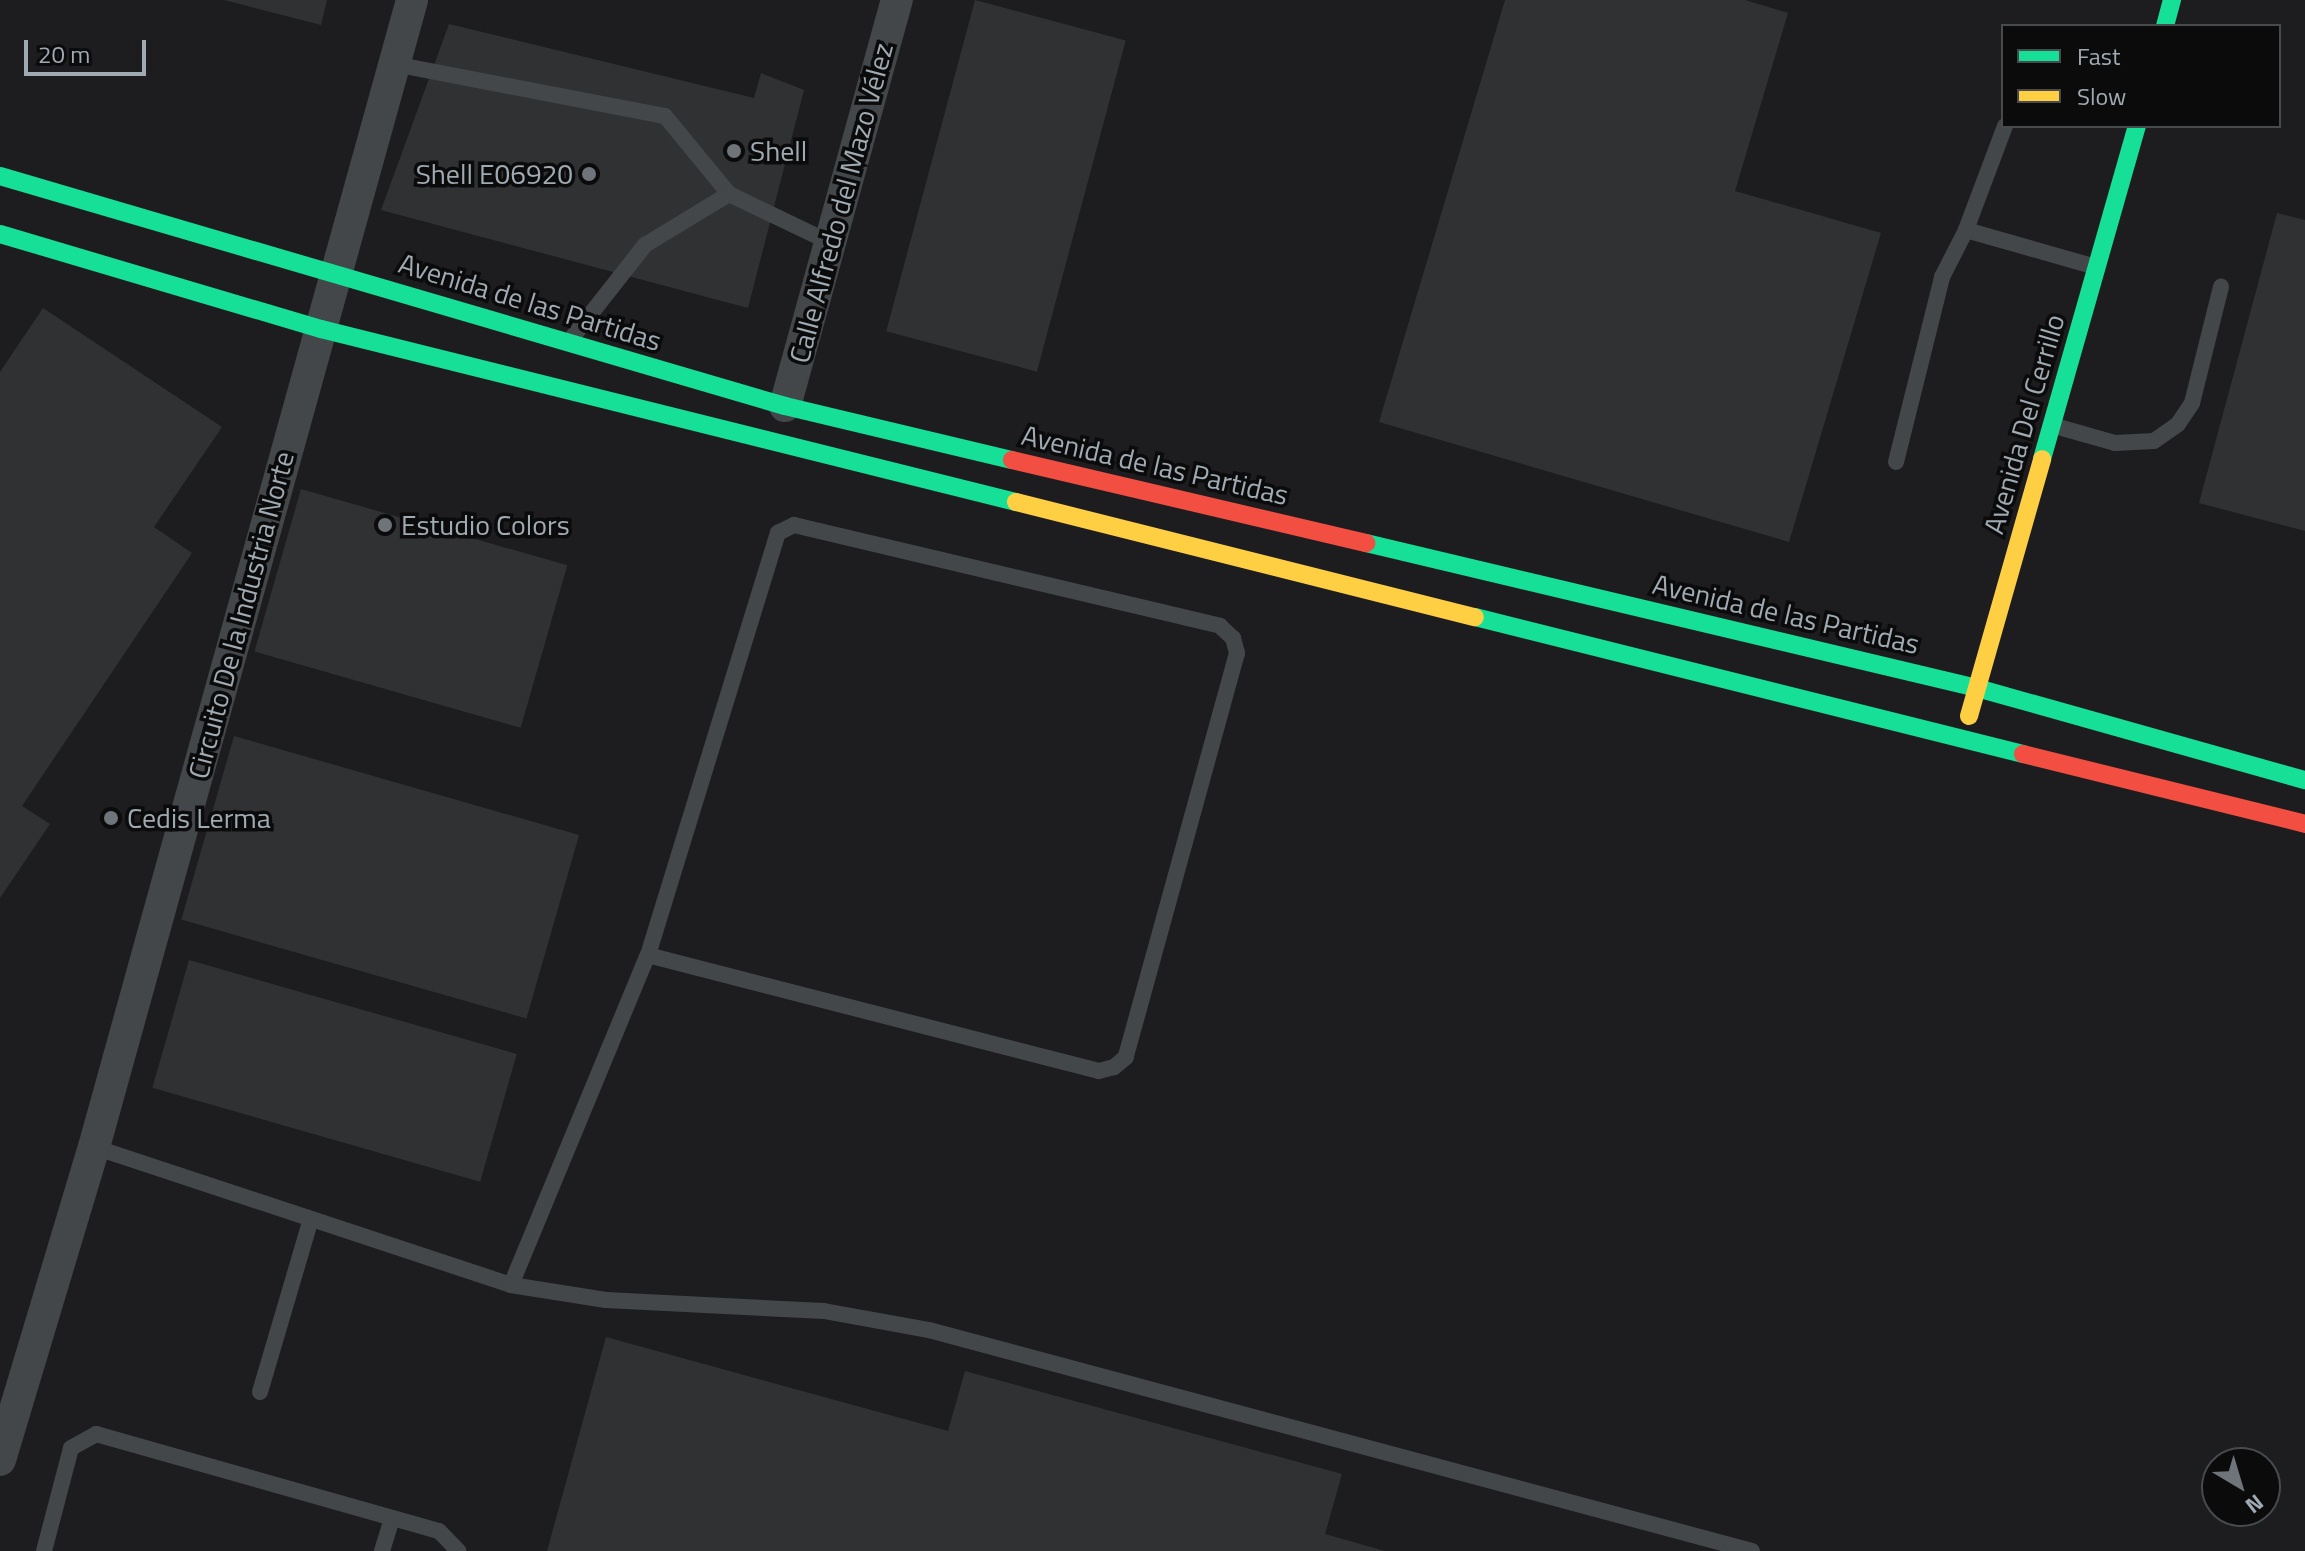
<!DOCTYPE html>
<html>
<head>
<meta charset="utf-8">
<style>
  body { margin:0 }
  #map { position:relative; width:2305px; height:1551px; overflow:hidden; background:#101010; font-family:"Titillium Web",sans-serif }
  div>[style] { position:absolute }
  .built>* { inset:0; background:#1d1d1f }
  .building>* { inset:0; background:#303133; transform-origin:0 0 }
  .lane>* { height:16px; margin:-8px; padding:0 8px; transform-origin:8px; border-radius:8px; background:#444749 }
  .street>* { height:32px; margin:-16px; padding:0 16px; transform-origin:16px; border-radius:16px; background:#444749 }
  .fast>* { height:18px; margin:-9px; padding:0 9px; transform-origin:9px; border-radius:9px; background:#16e098 }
  .slow>* { height:18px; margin:-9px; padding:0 9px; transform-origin:9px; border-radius:9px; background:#ffcf43 }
  .jam>* { height:18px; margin:-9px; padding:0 9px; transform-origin:9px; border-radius:9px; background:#f24e42 }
  .dots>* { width:22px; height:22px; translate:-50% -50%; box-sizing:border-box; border:4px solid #0b0b0c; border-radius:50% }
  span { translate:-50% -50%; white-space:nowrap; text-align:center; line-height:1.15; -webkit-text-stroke:7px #0b0b0c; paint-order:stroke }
  .poi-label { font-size:28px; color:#a0aab2 }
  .left { translate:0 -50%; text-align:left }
  .right { translate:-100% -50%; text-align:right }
  .street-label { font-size:28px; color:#a0aab2 }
  .legend { position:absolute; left:2001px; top:24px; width:280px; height:104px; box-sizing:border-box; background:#0b0b0c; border:2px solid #474b4e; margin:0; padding:10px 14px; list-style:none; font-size:24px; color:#a0aab2 }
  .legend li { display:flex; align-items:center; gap:16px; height:40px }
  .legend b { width:40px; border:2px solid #474b4e }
  .north { position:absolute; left:2201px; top:1447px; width:80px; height:80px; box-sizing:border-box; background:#0b0b0c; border:2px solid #474b4e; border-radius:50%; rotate:142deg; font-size:22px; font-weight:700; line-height:32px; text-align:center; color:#a0aab2 }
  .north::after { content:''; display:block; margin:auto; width:28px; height:36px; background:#6e7479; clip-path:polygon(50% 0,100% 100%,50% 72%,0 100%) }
  .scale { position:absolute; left:24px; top:40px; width:122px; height:36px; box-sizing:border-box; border:4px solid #a0aab2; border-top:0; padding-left:10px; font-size:24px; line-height:28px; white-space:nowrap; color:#a0aab2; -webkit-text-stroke:6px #0b0b0c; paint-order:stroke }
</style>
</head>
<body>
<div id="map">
  <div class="built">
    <div style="clip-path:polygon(evenodd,0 0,2305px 0,2305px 1551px,0 1551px,0 0,2003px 26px,2279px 26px,2279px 126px,2003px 126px,2003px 26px,0 0,2217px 1463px,2265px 1463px,2265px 1511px,2217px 1511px,2217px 1463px)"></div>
  </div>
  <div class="building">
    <div style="clip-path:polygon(224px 0,327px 0,321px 25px)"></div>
    <div style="left:975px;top:0;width:156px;height:343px;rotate:15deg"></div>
    <div style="clip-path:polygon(1505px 0,1745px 0,1788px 13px,1735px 191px,1881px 233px,1789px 542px,1379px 422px)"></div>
    <div style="clip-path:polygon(449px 24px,754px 98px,761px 73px,804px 90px,748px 308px,381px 210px)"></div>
    <div style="clip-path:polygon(2277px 213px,2305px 220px,2305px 531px,2199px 503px)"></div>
    <div style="clip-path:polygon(43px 308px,222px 427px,154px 527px,192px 553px,22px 806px,50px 824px,0 898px,0 372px)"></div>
    <div style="left:301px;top:489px;width:277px;height:169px;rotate:16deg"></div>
    <div style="left:234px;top:736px;width:359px;height:191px;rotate:16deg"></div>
    <div style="left:189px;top:960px;width:341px;height:133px;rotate:16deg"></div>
    <div style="clip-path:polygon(606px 1337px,948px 1431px,965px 1371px,1342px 1474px,1325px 1534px,1385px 1551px,547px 1551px)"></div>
  </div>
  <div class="lane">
    <div style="left:394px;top:64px;width:276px;rotate:10.9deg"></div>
    <div style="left:665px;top:116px;width:101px;rotate:50.6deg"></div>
    <div style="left:729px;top:194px;width:109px;rotate:25.6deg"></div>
    <div style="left:2005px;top:126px;width:111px;rotate:110.6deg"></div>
    <div style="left:1966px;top:230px;width:135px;rotate:15.9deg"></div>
    <div style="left:571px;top:339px;width:120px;rotate:-51.8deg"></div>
    <div style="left:645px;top:245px;width:98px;rotate:-31.3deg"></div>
    <div style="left:2055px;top:426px;width:62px;rotate:15.8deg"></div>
    <div style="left:2115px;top:443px;width:39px;rotate:-3deg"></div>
    <div style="left:2154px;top:441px;width:29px;rotate:-35deg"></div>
    <div style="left:2178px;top:424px;width:25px;rotate:-56deg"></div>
    <div style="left:2192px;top:403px;width:120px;rotate:-76deg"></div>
    <div style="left:1896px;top:462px;width:191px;rotate:-76deg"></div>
    <div style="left:1942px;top:277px;width:53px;rotate:-62.9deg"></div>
    <div style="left:94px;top:1147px;width:439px;rotate:18.3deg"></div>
    <div style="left:511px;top:1285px;width:96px;rotate:9deg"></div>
    <div style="left:606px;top:1300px;width:218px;rotate:2.9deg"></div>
    <div style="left:824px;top:1311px;width:107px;rotate:10.3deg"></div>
    <div style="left:929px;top:1330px;width:852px;rotate:15.03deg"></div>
    <div style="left:511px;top:1285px;width:357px;rotate:-67.5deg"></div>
    <div style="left:648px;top:955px;width:442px;rotate:-72.9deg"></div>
    <div style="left:778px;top:533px;width:18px;rotate:-27deg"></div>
    <div style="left:794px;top:525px;width:438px;rotate:13.3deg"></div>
    <div style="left:1220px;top:626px;width:18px;rotate:43deg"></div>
    <div style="left:1233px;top:638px;width:16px;rotate:75deg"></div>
    <div style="left:1237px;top:653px;width:419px;rotate:105.4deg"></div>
    <div style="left:1126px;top:1057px;width:16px;rotate:140deg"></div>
    <div style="left:1114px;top:1067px;width:16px;rotate:165deg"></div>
    <div style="left:1099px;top:1071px;width:466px;rotate:-165.6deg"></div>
    <div style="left:260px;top:1392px;width:180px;rotate:-73.6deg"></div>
    <div style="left:44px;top:1551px;width:106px;rotate:-75.3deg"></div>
    <div style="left:71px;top:1448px;width:29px;rotate:-29deg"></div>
    <div style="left:96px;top:1434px;width:356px;rotate:15.8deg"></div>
    <div style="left:439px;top:1531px;width:28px;rotate:46deg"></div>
    <div style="left:382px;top:1551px;width:34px;rotate:-73deg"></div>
  </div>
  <div class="street">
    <div style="left:785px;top:406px;width:421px;rotate:-74.6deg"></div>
    <div style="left:0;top:1460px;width:327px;rotate:-73.3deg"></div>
    <div style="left:94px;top:1147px;width:1190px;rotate:-74.5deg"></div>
  </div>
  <div class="fast">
    <div style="left:2165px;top:26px;width:27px;rotate:-75deg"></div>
    <div style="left:0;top:176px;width:818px;rotate:16.33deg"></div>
    <div style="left:785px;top:406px;width:233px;rotate:13.4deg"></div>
    <div style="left:0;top:234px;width:335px;rotate:16.5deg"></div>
    <div style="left:321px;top:329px;width:716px;rotate:13.98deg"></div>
    <div style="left:2042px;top:459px;width:346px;rotate:-74.1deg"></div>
    <div style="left:1366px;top:543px;width:628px;rotate:13.35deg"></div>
    <div style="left:1977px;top:688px;width:341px;rotate:15.7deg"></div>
    <div style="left:1475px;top:617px;width:565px;rotate:14.04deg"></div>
  </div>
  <div class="slow">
    <div style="left:1016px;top:502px;width:473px;rotate:14.1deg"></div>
    <div style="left:1969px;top:716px;width:267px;rotate:-74.1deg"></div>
  </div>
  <div class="jam">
    <div style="left:1012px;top:460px;width:364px;rotate:13.2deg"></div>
    <div style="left:2023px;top:754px;width:291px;rotate:13.9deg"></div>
  </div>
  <div class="dots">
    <div style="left:734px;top:151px;background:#6e7479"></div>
    <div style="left:589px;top:174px;background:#6e7479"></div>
    <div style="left:385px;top:525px;background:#6e7479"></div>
    <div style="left:111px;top:818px;background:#6e7479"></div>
  </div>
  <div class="poi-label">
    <span class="left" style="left:750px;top:151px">Shell</span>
    <span class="right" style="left:573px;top:174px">Shell E06920</span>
    <span class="left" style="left:401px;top:525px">Estudio Colors</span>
    <span class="left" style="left:127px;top:818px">Cedis Lerma</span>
  </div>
  <div class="street-label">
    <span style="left:841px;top:203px;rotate:-75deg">Calle Alfredo del Mazo Vélez</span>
    <span style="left:530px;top:302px;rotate:17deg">Avenida de las Partidas</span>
    <span style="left:2024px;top:424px;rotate:-74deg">Avenida Del Cerrillo</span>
    <span style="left:1155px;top:465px;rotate:13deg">Avenida de las Partidas</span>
    <span style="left:1786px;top:614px;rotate:13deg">Avenida de las Partidas</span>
    <span style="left:241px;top:615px;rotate:-75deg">Circuito De la Industria Norte</span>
  </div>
  <ul class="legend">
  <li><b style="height:10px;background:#16e098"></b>Fast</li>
  <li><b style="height:10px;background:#ffcf43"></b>Slow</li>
  </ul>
  <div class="north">N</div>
  <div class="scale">20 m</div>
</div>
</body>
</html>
